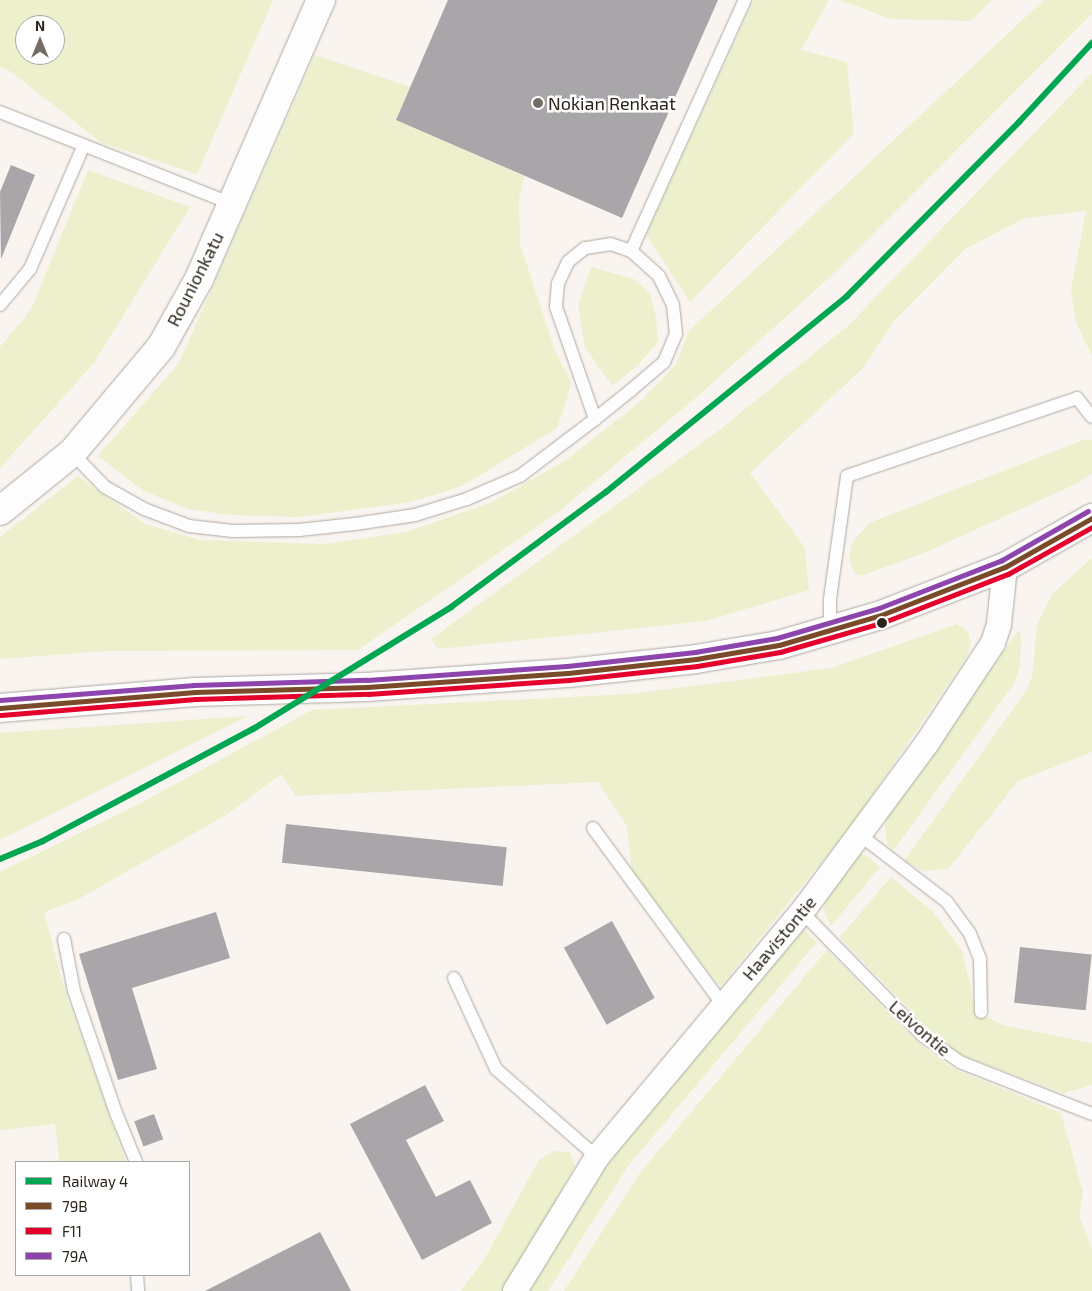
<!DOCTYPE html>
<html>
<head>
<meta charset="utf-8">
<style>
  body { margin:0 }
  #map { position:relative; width:1092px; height:1291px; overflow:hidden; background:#f9f4ef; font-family:"Exo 2",sans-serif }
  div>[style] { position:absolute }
  .green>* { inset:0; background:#ecf0cc }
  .building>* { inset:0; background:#a9a6a9; transform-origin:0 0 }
  .roads { filter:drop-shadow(0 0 1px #ada8a1) drop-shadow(0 0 1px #ada8a1) }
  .lane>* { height:12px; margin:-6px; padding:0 6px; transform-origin:6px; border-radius:6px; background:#fefdfd }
  .street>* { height:24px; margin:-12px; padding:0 12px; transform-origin:12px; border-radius:12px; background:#fefdfd }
  .secondary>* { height:28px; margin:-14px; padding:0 14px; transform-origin:14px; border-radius:14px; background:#fefdfd }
  .primary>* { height:28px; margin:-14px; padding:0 14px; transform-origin:14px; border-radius:14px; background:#fefdfd }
  .bus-1>* { height:5px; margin:-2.5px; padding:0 2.5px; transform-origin:2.5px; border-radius:2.5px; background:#7a4b2a }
  .bus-2>* { height:5px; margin:-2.5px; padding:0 2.5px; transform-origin:2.5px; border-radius:2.5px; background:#e4002b }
  .bus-3>* { height:5px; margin:-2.5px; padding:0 2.5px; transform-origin:2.5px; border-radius:2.5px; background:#8e44ad }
  .rail-1>* { height:6px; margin:-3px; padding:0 3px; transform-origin:3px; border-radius:3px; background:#00a651 }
  .dots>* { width:14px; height:14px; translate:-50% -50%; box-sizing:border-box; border:2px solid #fff; border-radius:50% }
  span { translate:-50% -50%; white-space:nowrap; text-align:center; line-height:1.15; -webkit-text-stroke:5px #fff; paint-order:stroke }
  .poi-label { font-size:18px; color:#2b241a }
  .left { translate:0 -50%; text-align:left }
  .street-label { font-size:18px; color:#2b241a }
  .legend { position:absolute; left:15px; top:1161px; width:175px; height:115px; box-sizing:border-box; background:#fff; border:1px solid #aaa7a3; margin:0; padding:6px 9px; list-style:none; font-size:15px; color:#2b241a }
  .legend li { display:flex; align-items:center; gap:10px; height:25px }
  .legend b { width:25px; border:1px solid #aaa7a3 }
  .north { position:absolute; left:15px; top:15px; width:50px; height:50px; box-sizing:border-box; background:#fff; border:1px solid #aaa7a3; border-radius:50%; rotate:0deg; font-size:14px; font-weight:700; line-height:20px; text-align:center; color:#2b241a }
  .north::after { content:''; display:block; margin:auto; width:18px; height:22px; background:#736d65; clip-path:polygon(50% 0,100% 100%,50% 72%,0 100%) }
</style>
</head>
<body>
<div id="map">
  <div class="green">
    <div style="clip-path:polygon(evenodd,0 0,273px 0,197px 174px,102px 143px,10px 71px,0 67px,0 0,25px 25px,55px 25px,55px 55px,25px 55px,25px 25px)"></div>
    <div style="clip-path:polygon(754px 0,829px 0,801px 50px,847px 62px,854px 133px,690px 302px,646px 234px)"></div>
    <div style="clip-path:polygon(840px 0,992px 0,971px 21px,891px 19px)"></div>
    <div style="clip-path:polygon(1044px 0,1092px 0,1092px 14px,831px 276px,699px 395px,558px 512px,358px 650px,108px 651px,0 659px,0 537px,78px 476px,145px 524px,200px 540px,325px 544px,406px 532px,492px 502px,566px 460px,640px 402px,676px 364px,689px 331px)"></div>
    <div style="clip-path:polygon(315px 55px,410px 87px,396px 120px,524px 176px,519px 199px,520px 244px,556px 353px,571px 382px,566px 403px,557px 428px,462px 486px,411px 502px,299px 517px,232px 515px,188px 509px,142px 490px,98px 456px,179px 363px)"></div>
    <div style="clip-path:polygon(1092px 73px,1092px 356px,1076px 322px,1071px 290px,1086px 211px,1025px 218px,965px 249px,894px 321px,863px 368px,750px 473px,805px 548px,809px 590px,706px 621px,438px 649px,431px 639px,718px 431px,848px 326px)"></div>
    <div style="clip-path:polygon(88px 170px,190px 207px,94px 363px,0 468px,0 347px,31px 310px)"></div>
    <div style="clip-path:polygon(591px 267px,634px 279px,650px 294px,656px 317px,658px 342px,638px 365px,612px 386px,585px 347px,578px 305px)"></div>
    <div style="clip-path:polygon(1086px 439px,1092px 440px,1092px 473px,1078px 483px,924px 553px,861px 576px,854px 573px,849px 560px,852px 543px,869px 523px)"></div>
    <div style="clip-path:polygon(1092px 558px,1092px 752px,1018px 781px,948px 869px,924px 871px,904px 861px,1026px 691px,1032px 677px,1037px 625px,1052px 594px)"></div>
    <div style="clip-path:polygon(957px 624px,968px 632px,971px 644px,966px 658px,853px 823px,720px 987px,632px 871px,627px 826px,598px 782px,296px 796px,281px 774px,226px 815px,77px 900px,44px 912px,65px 991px,126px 1162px,59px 1162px,55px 1124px,0 1130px,0 872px,135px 806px,312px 710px,630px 694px,831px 668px)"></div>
    <div style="clip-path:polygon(1018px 631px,1021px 634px,1020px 666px,1015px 682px,893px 851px,887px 843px,885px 827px,888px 813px)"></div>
    <div style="clip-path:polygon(248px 716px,6px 837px,0 839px,0 733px)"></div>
    <div style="clip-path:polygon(859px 854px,866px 855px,880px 867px,831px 926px,824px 911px,825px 899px)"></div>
    <div style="clip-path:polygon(891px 877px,933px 912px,961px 949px,971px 987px,974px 1010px,1003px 1025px,1092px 1043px,1092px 1085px,1064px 1093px,961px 1055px,929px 1030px,840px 937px)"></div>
    <div style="clip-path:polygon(804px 929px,817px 942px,628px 1166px,548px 1291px,528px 1291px,612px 1154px)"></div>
    <div style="clip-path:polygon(827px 950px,918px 1043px,954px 1069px,1061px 1113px,1083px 1192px,1079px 1216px,1092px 1249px,1092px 1291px,564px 1291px,640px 1173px)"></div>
    <div style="clip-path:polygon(553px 1151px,570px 1152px,575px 1166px,505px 1291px,461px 1291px,485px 1258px,539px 1160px)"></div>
  </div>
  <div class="building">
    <div style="clip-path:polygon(448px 0,718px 0,622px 218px,396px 120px)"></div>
    <div style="clip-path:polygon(11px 165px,35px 175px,1px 259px,0 192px)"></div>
    <div style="left:286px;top:824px;width:222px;height:39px;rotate:6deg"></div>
    <div style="clip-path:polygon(216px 912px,230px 958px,132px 988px,157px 1069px,118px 1080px,79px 954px)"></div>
    <div style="left:612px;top:921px;width:88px;height:55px;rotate:61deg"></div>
    <div style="left:1020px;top:947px;width:72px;height:56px;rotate:6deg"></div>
    <div style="clip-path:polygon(425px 1085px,444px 1121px,406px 1140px,436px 1197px,470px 1180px,492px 1223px,422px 1260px,350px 1124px)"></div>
    <div style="left:154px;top:1114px;width:27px;height:21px;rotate:70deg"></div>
    <div style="clip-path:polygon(320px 1232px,351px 1291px,205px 1291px,273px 1256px)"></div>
  </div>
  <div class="roads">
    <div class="lane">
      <div style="left:0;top:112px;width:250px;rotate:21.6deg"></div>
      <div style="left:631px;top:251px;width:276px;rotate:-65.6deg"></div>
      <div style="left:0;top:305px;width:47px;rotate:-50.2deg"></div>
      <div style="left:30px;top:269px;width:135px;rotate:-66.5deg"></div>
      <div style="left:72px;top:453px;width:47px;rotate:45.9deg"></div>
      <div style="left:105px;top:487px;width:45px;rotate:29.4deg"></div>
      <div style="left:144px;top:509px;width:48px;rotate:20.7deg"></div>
      <div style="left:189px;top:526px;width:44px;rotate:6.5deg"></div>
      <div style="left:233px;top:531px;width:66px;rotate:-0.9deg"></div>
      <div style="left:299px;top:530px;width:56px;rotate:-6.1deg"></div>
      <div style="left:355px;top:524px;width:61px;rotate:-8.5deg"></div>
      <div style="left:415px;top:515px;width:54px;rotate:-17.1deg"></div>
      <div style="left:467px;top:499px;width:58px;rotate:-23.5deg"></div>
      <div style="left:520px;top:476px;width:94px;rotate:-37.2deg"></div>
      <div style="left:595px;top:419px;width:45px;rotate:-38.7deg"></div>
      <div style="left:630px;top:391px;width:45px;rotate:-40.5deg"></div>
      <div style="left:664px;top:362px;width:30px;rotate:-67deg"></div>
      <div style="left:676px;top:334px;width:29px;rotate:-96deg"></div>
      <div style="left:673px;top:305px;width:32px;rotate:-116deg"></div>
      <div style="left:659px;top:276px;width:38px;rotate:-138deg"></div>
      <div style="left:631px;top:251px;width:21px;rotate:-161deg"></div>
      <div style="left:611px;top:244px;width:26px;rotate:171deg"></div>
      <div style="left:585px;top:248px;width:22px;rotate:141deg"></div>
      <div style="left:568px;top:262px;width:23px;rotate:115deg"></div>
      <div style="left:558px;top:283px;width:24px;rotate:95deg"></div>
      <div style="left:556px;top:307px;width:119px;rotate:70.8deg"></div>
      <div style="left:830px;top:631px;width:32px;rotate:-90deg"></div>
      <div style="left:830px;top:599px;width:124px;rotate:-82.1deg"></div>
      <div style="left:847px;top:476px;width:243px;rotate:-18.7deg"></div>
      <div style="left:1077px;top:398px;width:24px;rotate:52deg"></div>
      <div style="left:593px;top:828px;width:220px;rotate:53.7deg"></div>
      <div style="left:860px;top:835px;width:110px;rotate:37.6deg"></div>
      <div style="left:947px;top:902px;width:39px;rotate:54deg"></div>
      <div style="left:970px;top:934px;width:27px;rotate:68deg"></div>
      <div style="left:980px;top:959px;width:53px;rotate:88.9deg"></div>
      <div style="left:802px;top:912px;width:173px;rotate:45.7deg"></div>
      <div style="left:923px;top:1036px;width:45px;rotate:35.1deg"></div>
      <div style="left:960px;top:1062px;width:142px;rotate:21.5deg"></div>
      <div style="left:64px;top:939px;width:53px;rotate:79.1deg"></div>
      <div style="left:74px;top:991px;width:129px;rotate:71deg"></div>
      <div style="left:116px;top:1113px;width:53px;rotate:67.8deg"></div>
      <div style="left:454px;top:978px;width:100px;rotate:65.2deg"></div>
      <div style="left:496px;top:1069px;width:134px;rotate:41.1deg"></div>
      <div style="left:137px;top:1275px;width:16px;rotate:86deg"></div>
    </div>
    <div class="street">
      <div style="left:515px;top:1291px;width:157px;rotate:-58.5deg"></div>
      <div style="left:597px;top:1157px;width:319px;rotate:-50.1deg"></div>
      <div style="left:802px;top:912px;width:210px;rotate:-53.5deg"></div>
      <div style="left:927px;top:743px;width:120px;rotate:-56.6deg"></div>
      <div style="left:993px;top:643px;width:20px;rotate:-72deg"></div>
      <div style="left:999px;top:624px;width:57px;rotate:-84deg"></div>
    </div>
    <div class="secondary">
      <div style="left:0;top:511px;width:92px;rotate:-38.9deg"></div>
      <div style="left:72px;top:453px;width:138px;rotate:-50deg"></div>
      <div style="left:161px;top:347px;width:78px;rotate:-60.8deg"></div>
      <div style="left:199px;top:279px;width:305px;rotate:-66.4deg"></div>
    </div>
    <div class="primary">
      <div style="left:0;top:708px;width:196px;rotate:-4.7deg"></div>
      <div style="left:195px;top:692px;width:172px;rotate:-1.7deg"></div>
      <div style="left:367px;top:687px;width:201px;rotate:-4deg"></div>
      <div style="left:568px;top:673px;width:129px;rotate:-6.2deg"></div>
      <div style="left:696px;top:659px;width:84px;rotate:-9.6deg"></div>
      <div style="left:779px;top:645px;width:106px;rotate:-16.4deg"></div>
      <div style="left:881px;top:615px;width:133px;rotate:-21.2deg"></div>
      <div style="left:1005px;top:567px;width:100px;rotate:-29.4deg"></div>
    </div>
  </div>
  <div class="bus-1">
    <div style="left:0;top:708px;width:196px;rotate:-4.7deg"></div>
    <div style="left:195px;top:692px;width:172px;rotate:-1.7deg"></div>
    <div style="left:367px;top:687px;width:201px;rotate:-4deg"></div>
    <div style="left:568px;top:673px;width:129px;rotate:-6.2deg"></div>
    <div style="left:696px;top:659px;width:84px;rotate:-9.6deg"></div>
    <div style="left:779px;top:645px;width:106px;rotate:-16.4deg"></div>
    <div style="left:881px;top:615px;width:133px;rotate:-21.2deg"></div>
    <div style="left:1005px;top:567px;width:100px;rotate:-29.4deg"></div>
  </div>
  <div class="bus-2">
    <div style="left:1px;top:715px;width:195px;rotate:-4.7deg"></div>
    <div style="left:195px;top:699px;width:173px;rotate:-1.7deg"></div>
    <div style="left:368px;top:694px;width:201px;rotate:-4deg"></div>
    <div style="left:569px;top:680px;width:129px;rotate:-6.2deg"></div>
    <div style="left:697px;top:666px;width:84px;rotate:-9.6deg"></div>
    <div style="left:780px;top:652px;width:108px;rotate:-16.1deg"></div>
    <div style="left:884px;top:622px;width:133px;rotate:-21.2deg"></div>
    <div style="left:1008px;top:574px;width:96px;rotate:-29.2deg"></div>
  </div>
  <div class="bus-3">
    <div style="left:0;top:700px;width:195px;rotate:-4.4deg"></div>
    <div style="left:194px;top:685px;width:173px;rotate:-1.7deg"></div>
    <div style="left:367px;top:680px;width:200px;rotate:-4deg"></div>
    <div style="left:567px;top:666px;width:129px;rotate:-6.2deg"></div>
    <div style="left:695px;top:652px;width:83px;rotate:-9.7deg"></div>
    <div style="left:777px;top:638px;width:106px;rotate:-16.4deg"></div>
    <div style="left:879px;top:608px;width:132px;rotate:-21.3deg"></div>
    <div style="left:1002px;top:560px;width:99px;rotate:-29.7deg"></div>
  </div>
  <div class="rail-1">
    <div style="left:0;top:859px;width:47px;rotate:-22.7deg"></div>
    <div style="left:43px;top:841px;width:238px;rotate:-28.1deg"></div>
    <div style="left:253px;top:729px;width:233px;rotate:-31.6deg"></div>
    <div style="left:451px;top:607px;width:193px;rotate:-36.6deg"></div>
    <div style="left:606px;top:492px;width:311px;rotate:-39.1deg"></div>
    <div style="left:847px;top:296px;width:245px;rotate:-45.3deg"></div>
    <div style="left:1019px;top:122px;width:108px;rotate:-47.3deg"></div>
  </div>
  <div class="dots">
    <div style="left:538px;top:103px;background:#736d65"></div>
    <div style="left:882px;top:623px;background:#2b241a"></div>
  </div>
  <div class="poi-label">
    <span class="left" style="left:548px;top:103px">Nokian Renkaat</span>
  </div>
  <div class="street-label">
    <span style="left:195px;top:279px;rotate:-63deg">Rounionkatu</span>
    <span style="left:779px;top:938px;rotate:-50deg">Haavistontie</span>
    <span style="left:920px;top:1028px;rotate:41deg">Leivontie</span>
  </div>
  <ul class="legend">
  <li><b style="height:6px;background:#00a651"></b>Railway 4</li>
  <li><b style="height:6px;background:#7a4b2a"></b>79B</li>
  <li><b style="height:6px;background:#e4002b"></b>F11</li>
  <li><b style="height:6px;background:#8e44ad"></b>79A</li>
  </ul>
  <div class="north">N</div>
</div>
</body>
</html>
